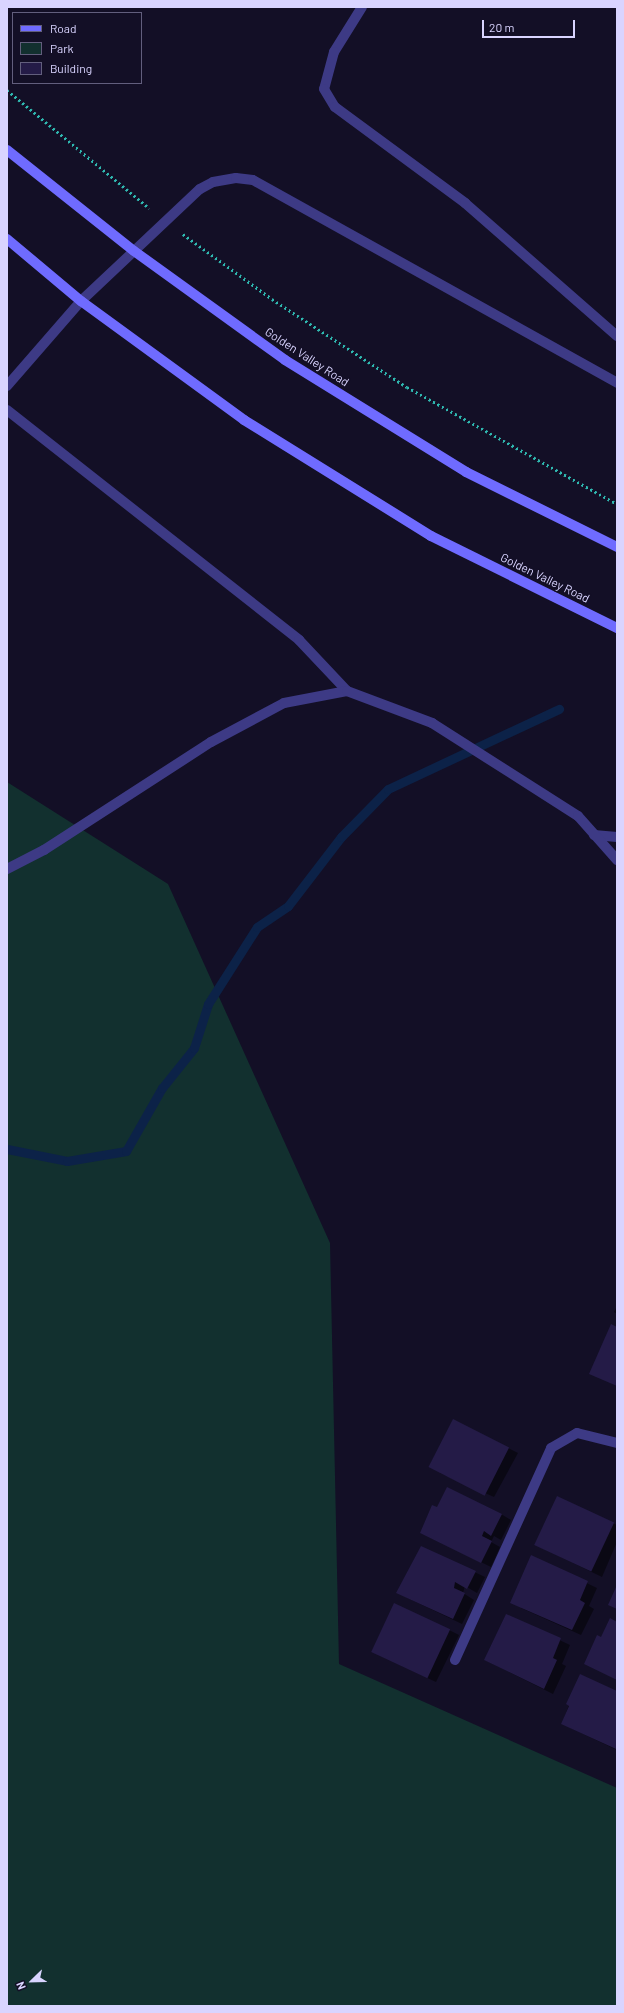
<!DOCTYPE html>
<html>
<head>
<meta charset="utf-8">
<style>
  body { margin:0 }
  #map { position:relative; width:624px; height:2013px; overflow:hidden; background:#130f26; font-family:Barlow,sans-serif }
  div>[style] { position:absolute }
  .green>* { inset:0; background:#12302f }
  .shadow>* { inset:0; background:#0007 }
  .stream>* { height:9px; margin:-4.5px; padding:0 4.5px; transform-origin:4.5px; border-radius:4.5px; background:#0c2248 }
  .building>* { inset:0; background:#241b47; transform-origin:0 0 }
  .path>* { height:2.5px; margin-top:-1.25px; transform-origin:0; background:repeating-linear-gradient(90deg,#2fb8b0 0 2px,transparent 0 5px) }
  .service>* { height:10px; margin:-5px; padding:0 5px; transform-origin:5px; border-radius:5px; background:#3d3a85 }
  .minor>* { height:10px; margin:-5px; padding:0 5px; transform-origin:5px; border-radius:5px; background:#3d3a85 }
  .secondary>* { height:10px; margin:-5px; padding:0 5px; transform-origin:5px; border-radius:5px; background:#6f6bff }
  span { translate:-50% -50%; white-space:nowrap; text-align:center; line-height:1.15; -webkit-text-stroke:3px #130f26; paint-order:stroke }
  .street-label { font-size:12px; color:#d9d4ff }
  .frame { position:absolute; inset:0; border:8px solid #d9d4ff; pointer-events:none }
  .legend { position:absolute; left:12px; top:12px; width:130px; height:72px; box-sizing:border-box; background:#130f26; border:1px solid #625e7d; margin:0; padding:5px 7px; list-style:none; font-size:12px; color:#d9d4ff }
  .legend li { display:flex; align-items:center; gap:8px; height:20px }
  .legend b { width:20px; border:1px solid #625e7d }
  .north { position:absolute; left:12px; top:1961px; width:40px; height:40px; -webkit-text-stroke:3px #130f26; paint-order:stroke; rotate:247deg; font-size:11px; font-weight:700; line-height:16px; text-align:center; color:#d9d4ff }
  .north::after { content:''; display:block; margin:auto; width:14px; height:18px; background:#d9d4ff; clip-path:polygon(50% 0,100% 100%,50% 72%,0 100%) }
  .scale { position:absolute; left:482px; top:20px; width:93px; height:18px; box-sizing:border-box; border:2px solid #d9d4ff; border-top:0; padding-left:5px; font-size:12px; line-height:14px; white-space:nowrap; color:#d9d4ff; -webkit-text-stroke:3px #130f26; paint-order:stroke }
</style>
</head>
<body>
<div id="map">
  <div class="green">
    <div style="clip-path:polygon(7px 782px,168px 884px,330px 1243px,339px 1664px,617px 1788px,617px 2006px,7px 2006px)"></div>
  </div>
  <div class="shadow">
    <div style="clip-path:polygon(617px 1306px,617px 1314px,614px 1312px)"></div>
    <div style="clip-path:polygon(453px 1420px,518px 1453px,494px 1497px,440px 1473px)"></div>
    <div style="clip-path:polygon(558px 1497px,617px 1525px,617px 1542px,602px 1577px,538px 1546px)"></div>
    <div style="clip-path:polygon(437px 1509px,501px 1514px,511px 1520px,501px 1540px,494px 1536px,491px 1542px,500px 1547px,491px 1567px,421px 1533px)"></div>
    <div style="clip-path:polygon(421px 1547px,485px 1577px,477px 1593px,465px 1586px,463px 1593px,474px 1600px,462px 1624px,397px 1593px)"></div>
    <div style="clip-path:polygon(532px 1557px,597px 1588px,589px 1606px,594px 1609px,581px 1635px,521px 1608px)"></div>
    <div style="clip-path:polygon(506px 1615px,570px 1645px,562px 1664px,566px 1666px,553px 1694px,485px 1660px)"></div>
    <div style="clip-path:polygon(449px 1630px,459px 1635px,436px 1682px,378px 1655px)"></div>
    <div style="clip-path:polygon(580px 1675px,617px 1692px,617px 1750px,562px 1724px)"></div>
  </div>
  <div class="stream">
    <div style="left:7px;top:1149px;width:61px;rotate:11.3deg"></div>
    <div style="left:67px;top:1161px;width:60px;rotate:-9.6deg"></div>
    <div style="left:126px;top:1151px;width:73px;rotate:-60.3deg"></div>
    <div style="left:162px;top:1088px;width:51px;rotate:-51.3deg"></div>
    <div style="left:194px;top:1048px;width:46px;rotate:-72.3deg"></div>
    <div style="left:208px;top:1004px;width:91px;rotate:-57.5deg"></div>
    <div style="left:257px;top:927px;width:37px;rotate:-34deg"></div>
    <div style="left:288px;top:906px;width:87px;rotate:-52.5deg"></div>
    <div style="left:341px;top:837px;width:67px;rotate:-45.6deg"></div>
    <div style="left:388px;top:789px;width:189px;rotate:-25.1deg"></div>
  </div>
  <div class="building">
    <div style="clip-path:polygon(611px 1324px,617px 1327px,617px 1386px,589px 1374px)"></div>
    <div style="left:453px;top:1419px;width:63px;height:54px;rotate:27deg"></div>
    <div style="clip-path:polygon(447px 1487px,502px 1514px,491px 1536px,484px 1531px,482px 1536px,492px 1541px,481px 1563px,420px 1533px,432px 1505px,437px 1507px)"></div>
    <div style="left:557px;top:1496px;width:63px;height:54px;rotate:25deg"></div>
    <div style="clip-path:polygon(421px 1546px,476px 1571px,467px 1589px,455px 1582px,454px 1588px,465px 1593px,453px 1619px,396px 1593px)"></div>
    <div style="clip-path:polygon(531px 1555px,588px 1581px,580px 1600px,585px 1603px,572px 1630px,510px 1603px)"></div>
    <div style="clip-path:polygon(617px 1585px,617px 1609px,608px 1605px)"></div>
    <div style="left:394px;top:1603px;width:62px;height:54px;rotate:25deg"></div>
    <div style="clip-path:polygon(506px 1614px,561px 1638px,553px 1658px,557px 1660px,544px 1689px,484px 1660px)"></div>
    <div style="clip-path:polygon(610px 1618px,617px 1622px,617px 1680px,584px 1664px,597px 1635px,601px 1637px)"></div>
    <div style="clip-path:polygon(580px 1674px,617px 1691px,616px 1749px,561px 1724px,569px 1706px,566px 1704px)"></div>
  </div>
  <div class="path">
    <div style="left:7px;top:90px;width:185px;rotate:39.7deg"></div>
    <div style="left:183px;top:234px;width:110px;rotate:36.1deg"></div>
    <div style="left:272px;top:299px;width:161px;rotate:33.1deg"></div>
    <div style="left:407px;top:387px;width:240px;rotate:29.1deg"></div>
  </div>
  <div class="service">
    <div style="left:362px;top:7px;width:53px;rotate:121.9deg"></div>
    <div style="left:334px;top:52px;width:38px;rotate:105deg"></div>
    <div style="left:324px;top:89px;width:21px;rotate:59deg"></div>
    <div style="left:335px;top:107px;width:162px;rotate:36.4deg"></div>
    <div style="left:465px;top:203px;width:202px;rotate:41.2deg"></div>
    <div style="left:7px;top:386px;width:113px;rotate:-49deg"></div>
    <div style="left:81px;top:301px;width:163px;rotate:-43.3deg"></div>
    <div style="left:200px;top:189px;width:15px;rotate:-28deg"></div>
    <div style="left:213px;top:182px;width:23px;rotate:-10deg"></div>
    <div style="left:236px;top:178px;width:17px;rotate:7deg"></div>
    <div style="left:253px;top:180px;width:417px;rotate:29.1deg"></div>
    <div style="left:7px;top:410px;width:372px;rotate:38.2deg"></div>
    <div style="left:299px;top:640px;width:70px;rotate:46.7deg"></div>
    <div style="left:594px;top:835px;width:23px;rotate:5deg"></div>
    <div style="left:7px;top:869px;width:42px;rotate:-27.2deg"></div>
    <div style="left:44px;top:850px;width:199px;rotate:-32.9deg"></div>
    <div style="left:211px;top:742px;width:83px;rotate:-28.1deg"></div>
    <div style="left:284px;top:703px;width:64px;rotate:-10.8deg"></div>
    <div style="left:347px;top:691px;width:91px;rotate:20.6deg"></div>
    <div style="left:432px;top:723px;width:173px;rotate:32.5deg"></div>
    <div style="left:578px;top:816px;width:59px;rotate:48.4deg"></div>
  </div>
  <div class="minor">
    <div style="left:455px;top:1660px;width:233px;rotate:-65.6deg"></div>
    <div style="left:551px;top:1448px;width:30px;rotate:-30deg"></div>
    <div style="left:577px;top:1433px;width:41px;rotate:14deg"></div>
  </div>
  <div class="secondary">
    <div style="left:7px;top:150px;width:162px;rotate:38.5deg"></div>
    <div style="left:134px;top:251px;width:186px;rotate:35.8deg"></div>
    <div style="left:285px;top:360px;width:213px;rotate:31.7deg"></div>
    <div style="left:466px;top:472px;width:169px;rotate:26.4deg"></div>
    <div style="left:7px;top:239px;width:97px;rotate:40deg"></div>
    <div style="left:81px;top:301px;width:202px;rotate:36.1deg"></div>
    <div style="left:244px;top:420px;width:220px;rotate:31.8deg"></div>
    <div style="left:431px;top:536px;width:208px;rotate:26.3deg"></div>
  </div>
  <div class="street-label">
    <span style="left:307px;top:357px;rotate:33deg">Golden Valley Road</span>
    <span style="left:545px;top:578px;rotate:26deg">Golden Valley Road</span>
  </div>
  <div class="frame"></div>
  <ul class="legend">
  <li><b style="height:5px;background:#6f6bff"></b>Road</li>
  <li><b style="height:11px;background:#12302f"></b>Park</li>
  <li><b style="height:11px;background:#241b47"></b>Building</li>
  </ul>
  <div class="north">N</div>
  <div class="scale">20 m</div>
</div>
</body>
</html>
